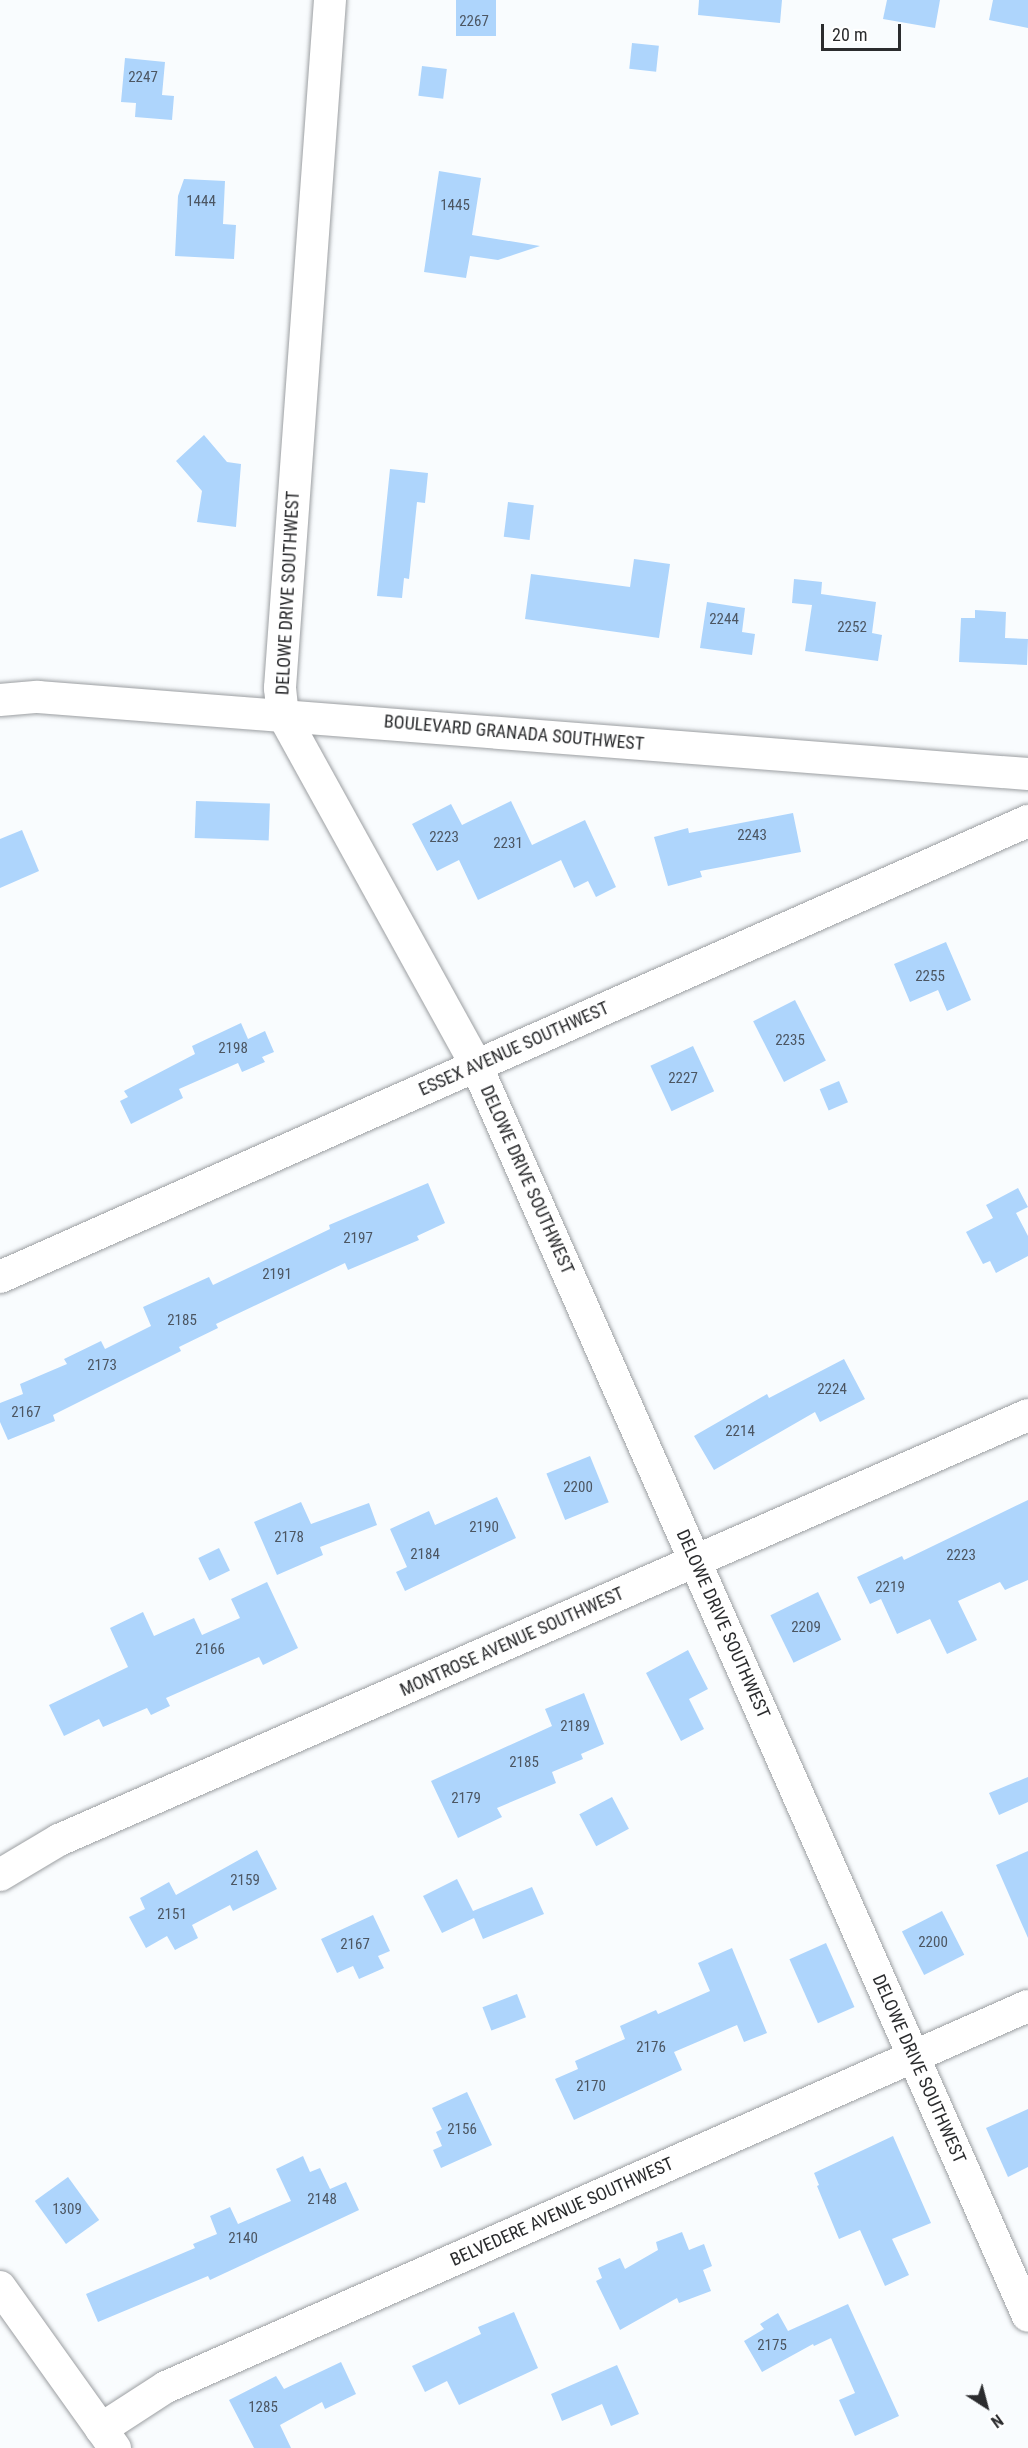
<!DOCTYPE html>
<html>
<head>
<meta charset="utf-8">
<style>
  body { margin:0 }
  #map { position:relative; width:1028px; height:2448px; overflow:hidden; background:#f9fcfe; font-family:"Roboto Condensed",sans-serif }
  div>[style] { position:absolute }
  .building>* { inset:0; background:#aed5fc; transform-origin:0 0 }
  .roads { filter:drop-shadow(0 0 2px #9c9fa2) drop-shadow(0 0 2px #9c9fa2) }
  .street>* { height:32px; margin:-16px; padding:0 16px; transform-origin:16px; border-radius:16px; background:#fff }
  span { translate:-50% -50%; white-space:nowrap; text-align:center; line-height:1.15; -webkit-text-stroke:4.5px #fff; paint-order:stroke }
  .number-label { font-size:15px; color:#4c5662 }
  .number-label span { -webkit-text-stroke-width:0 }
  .street-label { font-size:18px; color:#2b2c2e }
  .north { position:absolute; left:956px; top:2376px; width:60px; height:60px; -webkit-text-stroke:4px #fff; paint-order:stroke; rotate:144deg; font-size:16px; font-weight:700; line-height:24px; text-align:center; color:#2b2c2e }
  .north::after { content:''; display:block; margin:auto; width:21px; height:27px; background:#2b2c2e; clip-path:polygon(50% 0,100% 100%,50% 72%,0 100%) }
  .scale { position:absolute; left:821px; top:24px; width:80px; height:27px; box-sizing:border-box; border:3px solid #2b2c2e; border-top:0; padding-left:8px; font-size:18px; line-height:21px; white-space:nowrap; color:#2b2c2e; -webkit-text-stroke:4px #fff; paint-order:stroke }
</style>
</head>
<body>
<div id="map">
  <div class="building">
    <div style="left:456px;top:0;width:40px;height:36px"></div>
    <div style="clip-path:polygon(699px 0,782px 0,780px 23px,698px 15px)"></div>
    <div style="clip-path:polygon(887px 0,940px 0,935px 28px,883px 19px)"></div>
    <div style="clip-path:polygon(993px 0,1028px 0,1028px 28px,989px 20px)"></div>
    <div style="left:632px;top:43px;width:27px;height:26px;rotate:6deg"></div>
    <div style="clip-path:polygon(125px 58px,165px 62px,162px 95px,174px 96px,172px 120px,135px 117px,136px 103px,121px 102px)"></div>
    <div style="left:422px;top:66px;width:25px;height:30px;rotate:7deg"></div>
    <div style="clip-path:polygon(439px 171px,481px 178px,472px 235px,540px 246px,498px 260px,470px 256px,466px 278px,424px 272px)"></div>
    <div style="clip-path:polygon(184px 179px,225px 181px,223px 224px,236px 225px,234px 259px,175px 256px,178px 196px)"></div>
    <div style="clip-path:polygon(204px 435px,227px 462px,241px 464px,236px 527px,197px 522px,202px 491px,176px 461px)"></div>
    <div style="clip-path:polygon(390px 469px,428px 473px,425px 503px,417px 502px,409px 579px,404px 578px,402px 598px,377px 596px)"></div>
    <div style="left:508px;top:502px;width:26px;height:35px;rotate:7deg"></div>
    <div style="clip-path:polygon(634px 559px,670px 564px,659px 638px,525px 619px,531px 574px,630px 587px)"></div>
    <div style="clip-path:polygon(794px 579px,822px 582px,821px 594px,876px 602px,872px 633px,882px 635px,878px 661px,805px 651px,812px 605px,792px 603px)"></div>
    <div style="clip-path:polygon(707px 602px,745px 608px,742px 632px,755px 634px,752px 655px,700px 648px)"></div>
    <div style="clip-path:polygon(975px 610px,1006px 612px,1005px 638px,1028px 639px,1027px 665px,959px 662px,961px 618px,975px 618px)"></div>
    <div style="left:196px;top:801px;width:74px;height:37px;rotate:2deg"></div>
    <div style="clip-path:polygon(511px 801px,532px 845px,585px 820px,616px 887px,596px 897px,588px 881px,574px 888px,561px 860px,478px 900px,459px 860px,437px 871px,412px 824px,451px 804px,462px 825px)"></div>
    <div style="clip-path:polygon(793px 813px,801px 852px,700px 871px,702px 877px,668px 886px,654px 837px,688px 828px,689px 833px)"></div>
    <div style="clip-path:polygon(22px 830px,39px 871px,0 888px,0 839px)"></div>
    <div style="clip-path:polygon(946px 942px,971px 1000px,947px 1011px,938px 990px,910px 1002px,894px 964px)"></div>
    <div style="left:795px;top:1000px;width:68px;height:47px;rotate:63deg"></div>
    <div style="clip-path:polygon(241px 1023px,248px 1039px,265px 1031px,274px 1052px,262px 1057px,265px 1062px,242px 1072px,238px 1063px,179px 1089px,183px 1098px,131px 1124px,120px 1101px,128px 1097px,124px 1091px,195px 1054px,192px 1046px)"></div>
    <div style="left:693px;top:1046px;width:50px;height:47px;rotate:65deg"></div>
    <div style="left:839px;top:1081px;width:23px;height:21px;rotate:67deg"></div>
    <div style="clip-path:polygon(428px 1183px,445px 1223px,417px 1236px,419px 1240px,348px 1270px,345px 1263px,216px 1324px,218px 1328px,179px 1347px,181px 1351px,53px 1415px,55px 1421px,8px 1440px,0 1422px,0 1403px,23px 1394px,20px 1384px,67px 1364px,64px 1359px,101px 1341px,105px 1349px,151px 1326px,143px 1307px,209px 1277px,213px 1285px,330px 1229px,329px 1225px)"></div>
    <div style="clip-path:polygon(1018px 1188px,1028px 1207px,1016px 1213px,1028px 1236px,1028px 1256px,996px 1273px,990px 1261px,983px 1264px,966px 1232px,993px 1218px,986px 1205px)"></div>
    <div style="clip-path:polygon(844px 1359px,865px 1399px,820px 1422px,815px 1412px,714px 1470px,694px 1436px,767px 1394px,769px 1398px)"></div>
    <div style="left:590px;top:1456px;width:50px;height:47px;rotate:68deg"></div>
    <div style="clip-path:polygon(497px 1497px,516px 1538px,405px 1591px,396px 1572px,407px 1567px,390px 1529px,429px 1511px,435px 1525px)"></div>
    <div style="clip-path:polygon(1028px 1500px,1028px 1580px,1005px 1590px,1000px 1582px,958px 1601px,977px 1640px,947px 1654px,930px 1619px,897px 1634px,881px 1599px,870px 1604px,857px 1577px,902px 1556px,904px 1560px)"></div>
    <div style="clip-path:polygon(301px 1502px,311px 1524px,369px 1503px,377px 1525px,320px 1547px,323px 1555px,277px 1575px,254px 1522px)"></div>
    <div style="left:219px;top:1548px;width:25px;height:23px;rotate:64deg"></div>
    <div style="clip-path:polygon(267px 1582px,298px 1648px,263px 1665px,259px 1657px,166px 1698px,170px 1706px,151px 1715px,147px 1708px,103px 1727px,99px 1719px,64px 1736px,49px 1705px,128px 1667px,110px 1628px,143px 1612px,154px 1636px,194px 1618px,202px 1635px,240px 1618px,231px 1599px)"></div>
    <div style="left:818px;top:1592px;width:53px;height:53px;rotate:64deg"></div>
    <div style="clip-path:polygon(688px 1650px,708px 1689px,689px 1699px,704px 1729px,681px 1741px,646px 1673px)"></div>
    <div style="clip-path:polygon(584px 1693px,604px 1744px,581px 1754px,583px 1759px,552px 1772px,556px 1783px,497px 1808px,502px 1817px,458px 1838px,431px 1781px,552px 1726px,545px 1709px)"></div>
    <div style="clip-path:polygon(1028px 1777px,1028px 1802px,999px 1815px,989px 1793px)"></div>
    <div style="left:612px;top:1797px;width:36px;height:37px;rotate:62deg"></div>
    <div style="clip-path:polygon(257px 1850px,277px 1889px,233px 1911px,230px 1905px,192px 1925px,198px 1938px,175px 1950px,167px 1936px,146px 1948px,129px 1917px,145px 1909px,140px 1898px,169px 1882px,176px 1895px)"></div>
    <div style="clip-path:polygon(1028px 1851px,1028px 1938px,996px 1865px)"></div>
    <div style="clip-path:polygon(457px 1879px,473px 1911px,532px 1887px,544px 1914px,483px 1939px,474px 1918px,442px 1933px,423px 1896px)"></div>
    <div style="left:942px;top:1911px;width:49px;height:45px;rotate:63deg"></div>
    <div style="clip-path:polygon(373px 1915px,390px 1951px,378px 1956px,384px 1968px,359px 1979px,353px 1966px,337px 1973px,321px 1939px)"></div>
    <div style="left:826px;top:1943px;width:70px;height:40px;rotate:66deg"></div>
    <div style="clip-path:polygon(732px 1948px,767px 2033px,744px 2042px,737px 2025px,674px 2052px,682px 2070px,574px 2120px,555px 2079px,578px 2069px,575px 2061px,625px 2039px,620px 2026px,656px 2010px,658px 2014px,710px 1991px,698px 1963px)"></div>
    <div style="left:517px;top:1994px;width:25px;height:37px;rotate:69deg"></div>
    <div style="clip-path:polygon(467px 2092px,492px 2145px,441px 2168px,433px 2150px,442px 2146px,436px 2132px,442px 2129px,432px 2108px)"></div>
    <div style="clip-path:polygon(1028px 2109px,1028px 2167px,1008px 2177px,986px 2128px)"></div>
    <div style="clip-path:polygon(893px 2136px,931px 2223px,892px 2239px,909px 2275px,885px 2286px,860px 2230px,839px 2239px,817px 2186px,819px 2185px,814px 2173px)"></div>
    <div style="clip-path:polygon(303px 2156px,310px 2172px,320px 2168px,330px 2189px,346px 2182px,359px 2210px,210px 2280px,208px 2276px,98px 2322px,86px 2294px,195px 2248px,193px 2244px,217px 2234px,210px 2216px,230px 2207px,238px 2224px,291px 2201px,276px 2169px)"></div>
    <div style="left:68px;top:2177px;width:53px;height:41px;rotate:54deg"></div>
    <div style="clip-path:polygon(682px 2232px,689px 2250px,704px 2244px,712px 2266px,703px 2270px,711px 2291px,679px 2303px,677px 2298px,620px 2330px,596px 2281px,602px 2278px,598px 2268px,620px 2258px,625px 2269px,658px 2250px,656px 2242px)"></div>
    <div style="clip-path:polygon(848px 2304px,899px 2416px,855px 2436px,839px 2400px,855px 2393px,831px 2338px,814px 2346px,813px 2344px,762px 2372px,744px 2341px,764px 2329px,760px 2324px,778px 2313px,788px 2331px)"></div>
    <div style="clip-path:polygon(514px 2312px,538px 2368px,459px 2405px,447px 2381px,425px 2392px,412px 2366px,481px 2334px,478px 2327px)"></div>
    <div style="clip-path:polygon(341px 2362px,356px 2394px,325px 2409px,322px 2402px,280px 2425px,291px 2448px,254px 2448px,229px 2400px,276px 2376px,284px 2389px)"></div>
    <div style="clip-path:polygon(617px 2365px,639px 2414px,611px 2426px,602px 2404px,562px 2421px,551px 2394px)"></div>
  </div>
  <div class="roads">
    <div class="street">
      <div style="left:330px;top:0;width:690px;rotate:94.16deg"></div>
      <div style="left:280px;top:688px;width:27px;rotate:84deg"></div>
      <div style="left:283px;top:715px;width:400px;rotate:61.1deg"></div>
      <div style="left:476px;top:1065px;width:1367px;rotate:66.19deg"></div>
      <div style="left:0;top:700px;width:38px;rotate:-5deg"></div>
      <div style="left:38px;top:697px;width:993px;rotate:4.45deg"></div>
      <div style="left:0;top:1277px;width:1125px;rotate:-23.92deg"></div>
      <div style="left:0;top:1875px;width:69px;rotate:-30.7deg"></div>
      <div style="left:59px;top:1840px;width:1058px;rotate:-23.68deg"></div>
      <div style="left:0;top:2287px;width:198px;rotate:54.5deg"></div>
      <div style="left:101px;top:2429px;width:77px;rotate:-32.9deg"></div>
      <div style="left:166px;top:2387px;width:942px;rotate:-23.85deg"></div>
    </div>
  </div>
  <div class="number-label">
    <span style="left:474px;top:22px">2267</span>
    <span style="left:143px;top:78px">2247</span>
    <span style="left:201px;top:202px">1444</span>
    <span style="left:455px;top:206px">1445</span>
    <span style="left:724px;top:620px">2244</span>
    <span style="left:852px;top:628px">2252</span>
    <span style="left:752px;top:836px">2243</span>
    <span style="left:444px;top:838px">2223</span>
    <span style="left:508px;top:844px">2231</span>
    <span style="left:930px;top:977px">2255</span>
    <span style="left:790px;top:1041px">2235</span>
    <span style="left:233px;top:1049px">2198</span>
    <span style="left:683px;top:1079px">2227</span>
    <span style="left:358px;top:1239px">2197</span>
    <span style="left:277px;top:1275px">2191</span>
    <span style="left:182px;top:1321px">2185</span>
    <span style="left:102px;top:1366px">2173</span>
    <span style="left:832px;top:1390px">2224</span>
    <span style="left:26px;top:1413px">2167</span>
    <span style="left:740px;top:1432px">2214</span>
    <span style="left:578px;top:1488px">2200</span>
    <span style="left:484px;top:1528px">2190</span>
    <span style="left:289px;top:1538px">2178</span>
    <span style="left:425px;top:1555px">2184</span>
    <span style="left:961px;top:1556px">2223</span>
    <span style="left:890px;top:1588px">2219</span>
    <span style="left:806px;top:1628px">2209</span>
    <span style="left:210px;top:1650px">2166</span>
    <span style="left:575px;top:1727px">2189</span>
    <span style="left:524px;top:1763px">2185</span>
    <span style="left:466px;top:1799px">2179</span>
    <span style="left:245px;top:1881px">2159</span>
    <span style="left:172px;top:1915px">2151</span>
    <span style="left:933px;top:1943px">2200</span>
    <span style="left:355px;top:1945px">2167</span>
    <span style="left:651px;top:2048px">2176</span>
    <span style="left:591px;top:2087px">2170</span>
    <span style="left:462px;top:2130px">2156</span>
    <span style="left:322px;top:2200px">2148</span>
    <span style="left:67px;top:2210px">1309</span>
    <span style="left:243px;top:2239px">2140</span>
    <span style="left:772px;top:2346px">2175</span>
    <span style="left:263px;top:2408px">1285</span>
  </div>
  <div class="street-label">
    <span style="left:288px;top:593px;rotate:-87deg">DELOWE DRIVE SOUTHWEST</span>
    <span style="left:514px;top:733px;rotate:5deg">BOULEVARD GRANADA SOUTHWEST</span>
    <span style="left:514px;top:1049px;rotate:-24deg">ESSEX AVENUE SOUTHWEST</span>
    <span style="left:527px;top:1180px;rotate:66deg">DELOWE DRIVE SOUTHWEST</span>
    <span style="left:723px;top:1624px;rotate:66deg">DELOWE DRIVE SOUTHWEST</span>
    <span style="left:512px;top:1642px;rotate:-24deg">MONTROSE AVENUE SOUTHWEST</span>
    <span style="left:919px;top:2069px;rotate:66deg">DELOWE DRIVE SOUTHWEST</span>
    <span style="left:562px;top:2212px;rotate:-24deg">BELVEDERE AVENUE SOUTHWEST</span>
  </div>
  <div class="north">N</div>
  <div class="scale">20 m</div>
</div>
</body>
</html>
